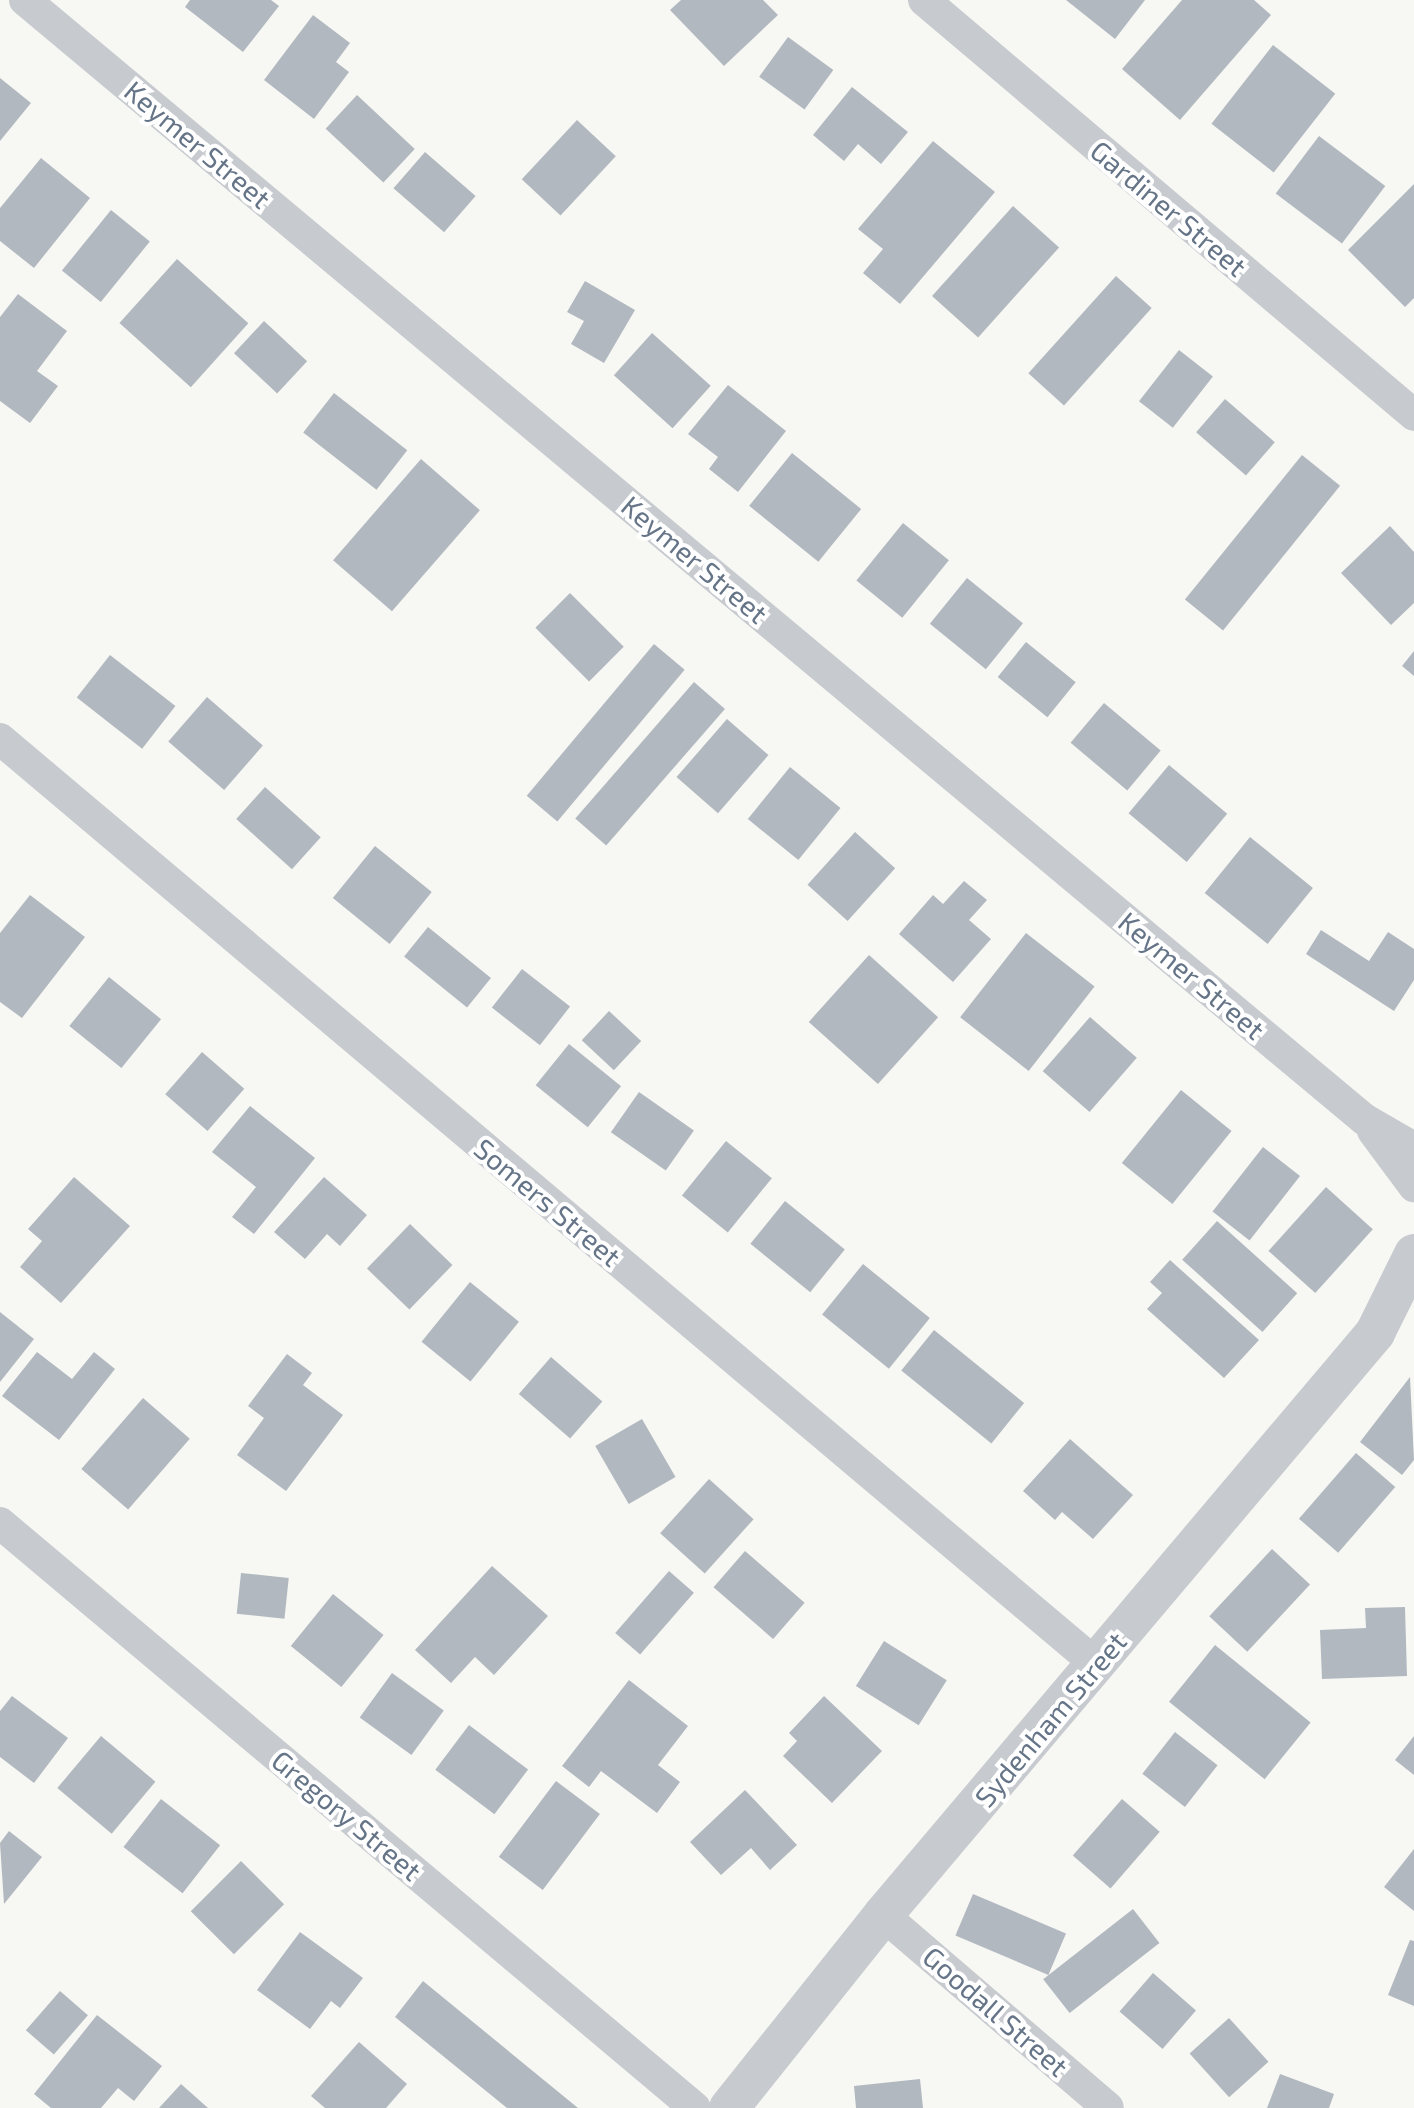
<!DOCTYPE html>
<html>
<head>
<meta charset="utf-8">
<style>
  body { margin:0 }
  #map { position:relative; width:1414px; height:2108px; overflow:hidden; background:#f7f8f4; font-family:"Exo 2",sans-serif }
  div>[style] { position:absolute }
  .building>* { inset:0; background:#b2b8bf; transform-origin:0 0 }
  .minor>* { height:32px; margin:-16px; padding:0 16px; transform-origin:16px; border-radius:16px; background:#c7cace }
  .tertiary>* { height:40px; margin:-20px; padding:0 20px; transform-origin:20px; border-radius:20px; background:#c7cace }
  span { translate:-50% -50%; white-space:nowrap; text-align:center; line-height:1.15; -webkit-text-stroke:8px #fff; paint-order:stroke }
  .street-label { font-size:28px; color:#657487 }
</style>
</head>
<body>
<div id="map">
  <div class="building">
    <div style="clip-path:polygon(190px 0,271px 0,279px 6px,243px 52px,185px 7px)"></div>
    <div style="clip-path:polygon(681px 0,763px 0,778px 15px,724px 66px,670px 10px)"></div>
    <div style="clip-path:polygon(1066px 0,1145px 0,1115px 39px)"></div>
    <div style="clip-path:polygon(1182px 0,1254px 0,1271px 15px,1180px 120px,1122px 69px)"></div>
    <div style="clip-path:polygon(313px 15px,350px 43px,336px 62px,349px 72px,314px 119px,264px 80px)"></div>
    <div style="left:788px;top:37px;width:56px;height:49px;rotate:36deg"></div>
    <div style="left:1273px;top:45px;width:79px;height:100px;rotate:38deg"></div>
    <div style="clip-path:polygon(0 78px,31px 103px,0 141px)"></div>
    <div style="clip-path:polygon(852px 87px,908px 132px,881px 164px,858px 144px,844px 161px,813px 135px)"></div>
    <div style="left:357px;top:95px;width:79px;height:46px;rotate:43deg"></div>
    <div style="left:577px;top:120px;width:53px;height:81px;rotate:43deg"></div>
    <div style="left:1319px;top:136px;width:83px;height:72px;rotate:37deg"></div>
    <div style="clip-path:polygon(933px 141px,995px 192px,900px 304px,863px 273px,883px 249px,858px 229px)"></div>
    <div style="left:425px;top:152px;width:67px;height:48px;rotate:41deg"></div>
    <div style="clip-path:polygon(41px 158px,90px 198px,34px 268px,0 241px,0 208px)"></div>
    <div style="clip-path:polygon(1414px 184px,1414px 298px,1405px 307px,1348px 250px)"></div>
    <div style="left:1013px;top:206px;width:62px;height:121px;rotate:42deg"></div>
    <div style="left:111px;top:210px;width:50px;height:78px;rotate:39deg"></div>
    <div style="left:177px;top:259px;width:96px;height:86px;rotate:42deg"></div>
    <div style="left:1116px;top:276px;width:48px;height:131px;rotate:42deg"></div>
    <div style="clip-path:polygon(585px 281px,635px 310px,604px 363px,571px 344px,584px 321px,567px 312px)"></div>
    <div style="clip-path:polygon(18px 294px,67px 331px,37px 371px,58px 386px,30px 423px,0 401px,0 317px)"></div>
    <div style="left:264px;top:321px;width:59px;height:44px;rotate:43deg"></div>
    <div style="left:652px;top:333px;width:79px;height:57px;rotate:42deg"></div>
    <div style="left:1179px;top:350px;width:43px;height:65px;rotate:38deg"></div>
    <div style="clip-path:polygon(728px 385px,786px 431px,738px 492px,709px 469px,718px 457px,688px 434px)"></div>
    <div style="left:334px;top:393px;width:93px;height:50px;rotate:38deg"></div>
    <div style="left:1225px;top:399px;width:66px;height:44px;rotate:41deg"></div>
    <div style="left:792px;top:453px;width:89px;height:68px;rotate:39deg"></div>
    <div style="left:1302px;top:455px;width:49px;height:186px;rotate:39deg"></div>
    <div style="left:421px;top:459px;width:78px;height:134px;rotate:41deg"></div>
    <div style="left:903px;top:523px;width:59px;height:74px;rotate:39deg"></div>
    <div style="clip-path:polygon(1390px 526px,1414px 552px,1414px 603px,1391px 625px,1341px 573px)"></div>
    <div style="left:967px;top:578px;width:72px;height:59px;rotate:39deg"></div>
    <div style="left:570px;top:593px;width:76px;height:49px;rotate:45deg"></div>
    <div style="left:1026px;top:642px;width:64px;height:45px;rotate:39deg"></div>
    <div style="left:654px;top:644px;width:40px;height:198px;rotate:40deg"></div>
    <div style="clip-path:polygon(1414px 651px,1414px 676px,1402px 666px)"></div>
    <div style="left:110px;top:655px;width:83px;height:54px;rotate:38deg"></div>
    <div style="left:694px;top:682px;width:41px;height:181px;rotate:41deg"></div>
    <div style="left:207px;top:697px;width:74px;height:59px;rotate:41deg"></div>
    <div style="left:1104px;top:703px;width:74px;height:52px;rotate:40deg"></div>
    <div style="left:727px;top:719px;width:55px;height:77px;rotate:41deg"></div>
    <div style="left:1169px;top:765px;width:76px;height:63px;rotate:40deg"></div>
    <div style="left:790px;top:767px;width:65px;height:67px;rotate:39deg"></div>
    <div style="left:265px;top:787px;width:75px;height:43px;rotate:42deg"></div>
    <div style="left:855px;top:832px;width:54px;height:71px;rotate:42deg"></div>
    <div style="left:1250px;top:837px;width:81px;height:72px;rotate:39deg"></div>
    <div style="left:375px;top:846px;width:73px;height:67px;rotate:39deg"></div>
    <div style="clip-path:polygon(964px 881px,987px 900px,969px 920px,991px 939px,953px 982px,899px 934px,933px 895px,943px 904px)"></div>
    <div style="clip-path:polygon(30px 895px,85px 937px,22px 1018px,0 1002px,0 933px)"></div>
    <div style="left:428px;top:927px;width:81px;height:38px;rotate:39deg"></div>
    <div style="clip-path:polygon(1321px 930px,1369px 961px,1388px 932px,1414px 949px,1414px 980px,1394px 1011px,1306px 954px)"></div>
    <div style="left:1026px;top:933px;width:87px;height:107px;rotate:38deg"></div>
    <div style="left:869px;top:955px;width:93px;height:90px;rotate:42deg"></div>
    <div style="left:522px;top:969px;width:61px;height:49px;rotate:38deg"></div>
    <div style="left:109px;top:977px;width:67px;height:63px;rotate:39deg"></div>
    <div style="left:609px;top:1011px;width:44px;height:40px;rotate:43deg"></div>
    <div style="left:1090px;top:1017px;width:62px;height:72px;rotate:41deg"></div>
    <div style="left:569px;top:1044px;width:67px;height:53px;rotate:39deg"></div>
    <div style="left:202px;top:1052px;width:56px;height:56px;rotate:41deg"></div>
    <div style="left:1181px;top:1090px;width:65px;height:94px;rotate:39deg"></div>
    <div style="left:639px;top:1092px;width:67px;height:49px;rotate:35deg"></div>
    <div style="clip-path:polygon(250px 1106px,315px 1158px,254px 1234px,232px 1217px,256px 1187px,212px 1152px)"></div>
    <div style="left:726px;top:1141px;width:59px;height:70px;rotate:39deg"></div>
    <div style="left:1263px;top:1147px;width:47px;height:82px;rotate:38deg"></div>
    <div style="clip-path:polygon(74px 1177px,130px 1226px,61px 1303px,20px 1267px,42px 1241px,28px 1229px)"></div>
    <div style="clip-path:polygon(324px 1177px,367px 1215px,340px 1246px,327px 1234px,305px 1259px,274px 1232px)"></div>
    <div style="left:1326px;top:1187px;width:63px;height:86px;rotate:42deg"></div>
    <div style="left:785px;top:1201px;width:77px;height:55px;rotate:39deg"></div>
    <div style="left:1217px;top:1221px;width:108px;height:52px;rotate:42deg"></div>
    <div style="left:410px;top:1224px;width:59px;height:62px;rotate:44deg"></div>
    <div style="clip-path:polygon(1170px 1260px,1259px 1340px,1224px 1378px,1147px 1309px,1162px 1293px,1150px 1282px)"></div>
    <div style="left:863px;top:1264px;width:86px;height:65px;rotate:39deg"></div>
    <div style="left:470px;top:1282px;width:63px;height:77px;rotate:39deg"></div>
    <div style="clip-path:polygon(0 1312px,34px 1339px,0 1382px)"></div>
    <div style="left:934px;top:1330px;width:116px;height:52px;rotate:39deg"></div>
    <div style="clip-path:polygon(37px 1352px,72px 1379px,94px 1352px,115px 1369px,59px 1440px,2px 1396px)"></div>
    <div style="clip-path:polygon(287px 1354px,312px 1373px,303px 1385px,343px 1415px,286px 1491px,237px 1455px,264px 1418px,248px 1406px)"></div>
    <div style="left:551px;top:1357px;width:68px;height:49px;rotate:41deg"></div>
    <div style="clip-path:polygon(1410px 1377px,1414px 1460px,1402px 1475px,1360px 1442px)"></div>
    <div style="left:143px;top:1398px;width:62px;height:94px;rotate:41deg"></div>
    <div style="left:642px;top:1419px;width:67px;height:54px;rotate:60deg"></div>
    <div style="clip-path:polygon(1070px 1439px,1133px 1495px,1093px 1539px,1062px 1512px,1055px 1520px,1023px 1491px)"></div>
    <div style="left:1356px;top:1453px;width:52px;height:87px;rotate:41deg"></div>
    <div style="left:709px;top:1479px;width:60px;height:73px;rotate:42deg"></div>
    <div style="left:1272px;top:1549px;width:52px;height:92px;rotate:43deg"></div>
    <div style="left:745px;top:1551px;width:79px;height:48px;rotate:41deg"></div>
    <div style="clip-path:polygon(492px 1566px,548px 1616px,494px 1675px,475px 1657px,451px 1683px,415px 1650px)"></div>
    <div style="left:669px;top:1571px;width:33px;height:82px;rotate:41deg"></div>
    <div style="left:241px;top:1573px;width:48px;height:41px;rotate:6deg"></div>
    <div style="left:333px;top:1594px;width:65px;height:67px;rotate:39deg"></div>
    <div style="clip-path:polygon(1405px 1607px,1407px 1676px,1322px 1679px,1320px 1630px,1366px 1628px,1365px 1608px)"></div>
    <div style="left:884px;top:1641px;width:74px;height:53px;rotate:32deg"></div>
    <div style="left:1215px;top:1645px;width:123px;height:73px;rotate:39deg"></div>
    <div style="left:392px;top:1673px;width:64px;height:55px;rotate:36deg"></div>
    <div style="clip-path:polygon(629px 1680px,688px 1726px,658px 1765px,680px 1782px,657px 1813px,601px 1771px,589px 1787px,562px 1766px)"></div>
    <div style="clip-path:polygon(12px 1696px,68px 1738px,34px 1783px,0 1757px,0 1711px)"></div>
    <div style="clip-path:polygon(824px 1696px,882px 1751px,832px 1803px,783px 1756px,797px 1741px,789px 1733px)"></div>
    <div style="left:469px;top:1725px;width:74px;height:56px;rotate:37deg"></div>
    <div style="left:1175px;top:1732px;width:54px;height:53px;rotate:38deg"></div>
    <div style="left:101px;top:1736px;width:71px;height:68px;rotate:40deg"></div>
    <div style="clip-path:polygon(1414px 1736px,1414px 1775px,1395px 1760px)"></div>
    <div style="left:556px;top:1781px;width:55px;height:95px;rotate:37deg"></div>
    <div style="clip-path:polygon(745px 1790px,797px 1845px,770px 1870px,751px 1848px,721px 1875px,690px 1842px)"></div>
    <div style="left:161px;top:1799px;width:75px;height:61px;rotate:38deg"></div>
    <div style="left:1122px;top:1799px;width:50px;height:75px;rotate:41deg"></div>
    <div style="clip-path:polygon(9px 1831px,42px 1857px,4px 1904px,0 1843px)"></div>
    <div style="clip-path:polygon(1414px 1849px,1414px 1911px,1384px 1887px)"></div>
    <div style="left:241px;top:1861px;width:61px;height:71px;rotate:45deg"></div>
    <div style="left:973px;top:1894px;width:101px;height:45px;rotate:23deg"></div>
    <div style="left:1133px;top:1909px;width:43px;height:114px;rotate:52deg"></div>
    <div style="clip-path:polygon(300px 1932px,363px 1978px,340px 2008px,331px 2001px,310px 2029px,257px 1990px)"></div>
    <div style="clip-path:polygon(1410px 1940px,1414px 1941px,1414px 2006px,1388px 1995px)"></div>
    <div style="left:1153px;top:1973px;width:57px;height:51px;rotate:41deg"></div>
    <div style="clip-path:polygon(423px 1981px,578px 2108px,507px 2108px,395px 2017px)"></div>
    <div style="left:60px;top:1991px;width:37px;height:52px;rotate:41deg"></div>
    <div style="clip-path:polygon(97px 2015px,162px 2066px,134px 2101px,118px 2088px,101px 2108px,51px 2108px,34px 2094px)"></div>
    <div style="left:1229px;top:2018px;width:59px;height:53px;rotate:48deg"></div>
    <div style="clip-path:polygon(359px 2042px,407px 2084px,386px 2108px,325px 2108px,311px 2096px)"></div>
    <div style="clip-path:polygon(1280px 2074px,1334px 2094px,1329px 2108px,1267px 2108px)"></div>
    <div style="clip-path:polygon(920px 2079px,923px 2108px,856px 2108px,854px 2086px)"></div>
    <div style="clip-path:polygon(181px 2084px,208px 2108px,159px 2108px)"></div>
  </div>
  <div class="minor">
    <div style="left:25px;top:0;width:1745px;rotate:39.89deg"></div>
    <div style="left:1364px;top:1119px;width:58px;rotate:30.1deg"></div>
    <div style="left:924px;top:0;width:642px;rotate:40.26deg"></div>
    <div style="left:0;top:739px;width:1434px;rotate:40.16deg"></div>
    <div style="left:1373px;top:1131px;width:69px;rotate:53.3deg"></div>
    <div style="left:0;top:1523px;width:908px;rotate:40.09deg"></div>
    <div style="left:883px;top:1915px;width:296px;rotate:40.6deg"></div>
  </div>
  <div class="tertiary">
    <div style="left:729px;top:2108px;width:247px;rotate:-51.4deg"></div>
    <div style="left:883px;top:1915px;width:762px;rotate:-49.79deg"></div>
    <div style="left:1375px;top:1333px;width:88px;rotate:-63.7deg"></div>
  </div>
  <div class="street-label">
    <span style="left:198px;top:144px;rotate:40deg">Keymer Street</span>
    <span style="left:1169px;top:208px;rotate:40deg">Gardiner Street</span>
    <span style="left:695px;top:559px;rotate:40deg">Keymer Street</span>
    <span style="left:1192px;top:975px;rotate:40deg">Keymer Street</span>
    <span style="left:548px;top:1202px;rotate:40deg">Somers Street</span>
    <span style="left:1050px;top:1719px;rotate:-50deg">Sydenham Street</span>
    <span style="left:347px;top:1815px;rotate:40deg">Gregory Street</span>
    <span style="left:996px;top:2011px;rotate:41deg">Goodall Street</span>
  </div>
</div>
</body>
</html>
